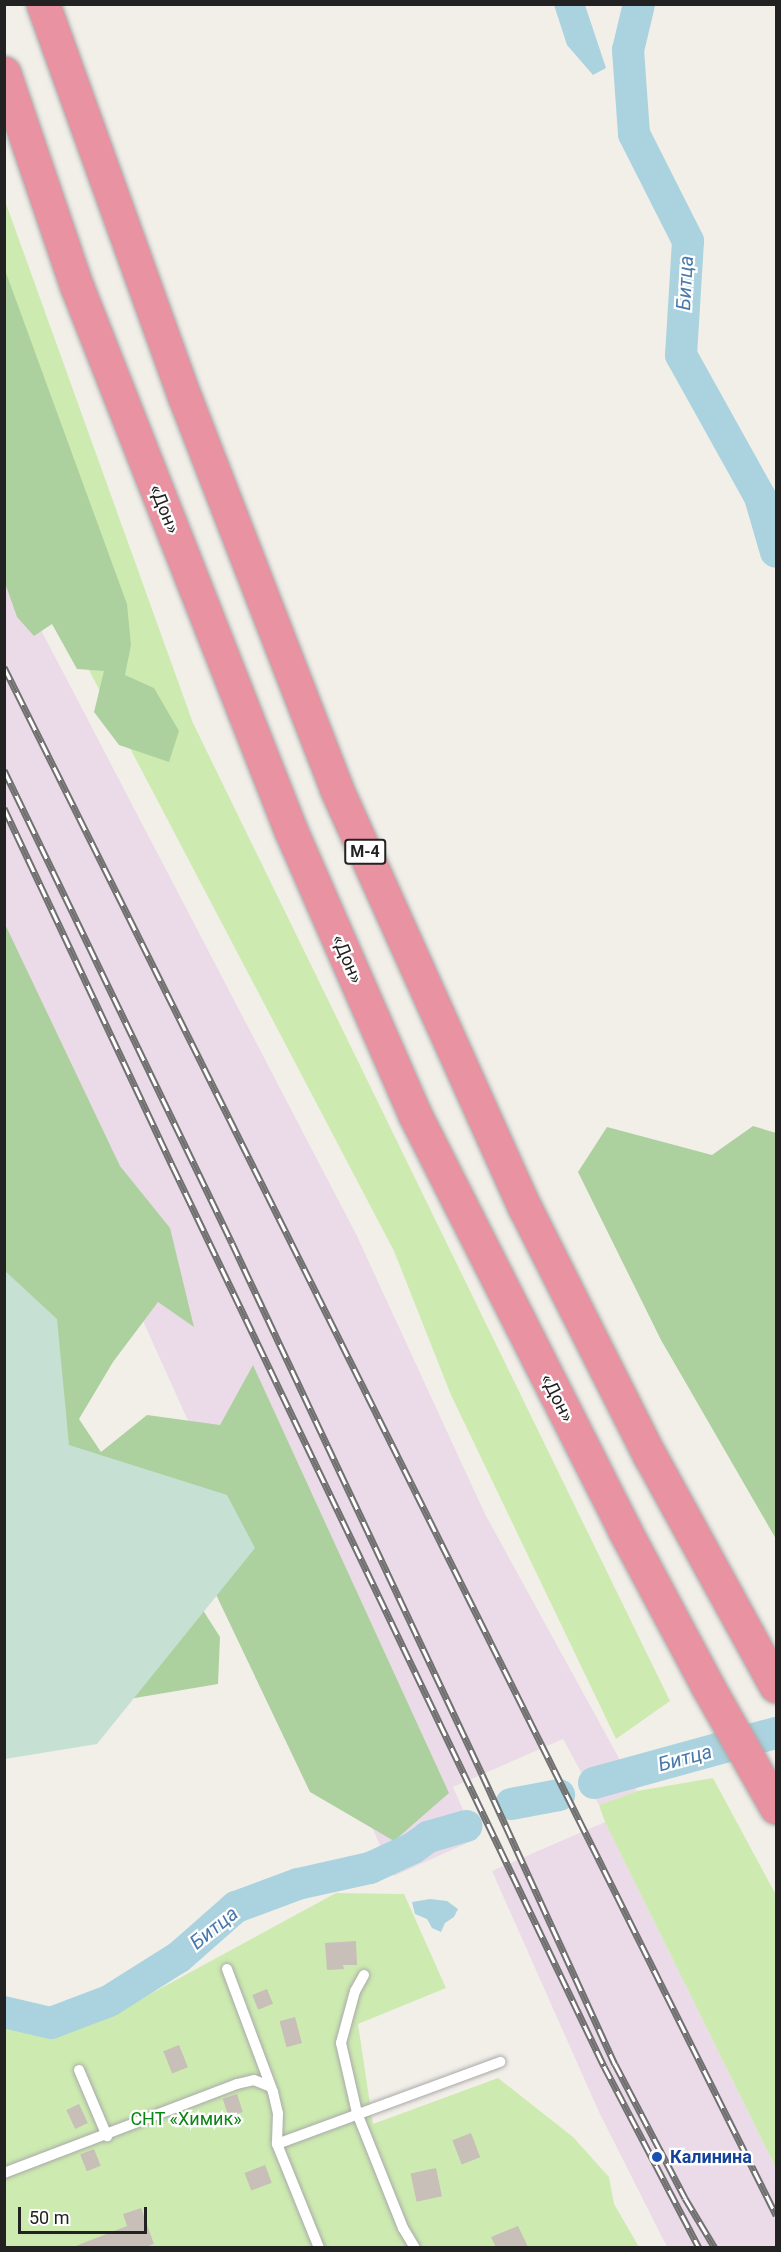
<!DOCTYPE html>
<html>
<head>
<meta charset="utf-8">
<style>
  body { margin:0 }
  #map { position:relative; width:781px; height:2252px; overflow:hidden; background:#f2efe9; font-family:Roboto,sans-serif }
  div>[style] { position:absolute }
  .industrial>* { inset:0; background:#ebdbe8 }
  .grass>* { inset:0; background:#cdebb0 }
  .forest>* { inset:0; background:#add19e }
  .wetland>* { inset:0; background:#c6e0d4 }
  .water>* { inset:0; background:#aad3df }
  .river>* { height:32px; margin:-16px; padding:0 16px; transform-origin:16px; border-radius:16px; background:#aad3df }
  .building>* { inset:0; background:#c7bfb8; transform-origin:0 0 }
  .roads { filter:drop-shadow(0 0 2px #a9a9a9) drop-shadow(0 0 2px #a9a9a9) }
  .service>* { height:10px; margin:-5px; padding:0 5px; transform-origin:5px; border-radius:5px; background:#fff }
  .motorway>* { height:33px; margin:-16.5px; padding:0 16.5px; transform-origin:16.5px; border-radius:16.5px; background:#e892a2 }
  .rail>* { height:7px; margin-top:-3.5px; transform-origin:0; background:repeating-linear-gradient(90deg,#fff 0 14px,#707070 0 28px); box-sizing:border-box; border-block:2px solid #707070 }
  .dots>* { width:16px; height:16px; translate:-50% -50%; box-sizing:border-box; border:3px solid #fff; border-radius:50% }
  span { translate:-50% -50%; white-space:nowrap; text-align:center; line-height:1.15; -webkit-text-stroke:4.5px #fff; paint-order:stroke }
  .shield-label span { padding:2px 4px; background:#fff; border:2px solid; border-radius:4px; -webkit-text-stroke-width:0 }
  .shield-label { font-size:16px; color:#222; font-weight:700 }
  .street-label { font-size:18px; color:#222 }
  .park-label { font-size:18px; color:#0c8416 }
  .transit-label { font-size:18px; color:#164399; font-weight:700 }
  .left { translate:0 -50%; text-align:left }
  .water-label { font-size:20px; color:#4a7aab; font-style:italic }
  .frame { position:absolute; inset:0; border:6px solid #222; pointer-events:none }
  .scale { position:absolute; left:18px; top:2207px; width:129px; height:27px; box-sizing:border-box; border:3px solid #222; border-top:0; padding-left:8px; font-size:18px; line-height:21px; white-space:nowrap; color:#222; -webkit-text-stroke:4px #fff; paint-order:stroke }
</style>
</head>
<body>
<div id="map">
  <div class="industrial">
    <div style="clip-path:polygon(4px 559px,356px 1234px,485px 1514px,637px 1791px,599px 1805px,563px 1739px,453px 1787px,476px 1839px,394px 1876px,5px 1016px)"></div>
    <div style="clip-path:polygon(605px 1822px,776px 2168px,776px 2247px,667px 2247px,599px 2112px,492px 1871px)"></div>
  </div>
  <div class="grass">
    <div style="clip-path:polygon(4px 198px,193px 723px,670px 1701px,616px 1739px,451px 1395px,394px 1251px,27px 552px,5px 488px)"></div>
    <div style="clip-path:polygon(713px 1778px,776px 1895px,776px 2168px,605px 1822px,599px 1805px,637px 1791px)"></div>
    <div style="clip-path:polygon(336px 1893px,404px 1894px,446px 1988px,358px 2024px,373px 2124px,498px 2078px,573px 2137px,609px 2177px,614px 2204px,639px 2247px,5px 2248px,5px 2009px,117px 2012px)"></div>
  </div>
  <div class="forest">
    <div style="clip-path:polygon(5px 270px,127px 604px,131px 645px,125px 675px,154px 688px,179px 731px,169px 762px,119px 745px,94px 712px,104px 671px,77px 669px,52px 624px,34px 636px,17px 617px,5px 583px)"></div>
    <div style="clip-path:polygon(4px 922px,120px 1166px,170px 1228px,194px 1327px,158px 1302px,113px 1362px,79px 1419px,101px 1452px,147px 1415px,220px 1425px,253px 1365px,449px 1793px,394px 1841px,310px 1792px,180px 1519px,187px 1585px,220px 1637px,218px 1684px,105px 1703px,5px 1580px)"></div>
    <div style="clip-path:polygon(753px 1126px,776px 1133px,776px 1539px,661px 1340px,578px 1172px,607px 1127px,712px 1155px)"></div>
  </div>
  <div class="wetland">
    <div style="clip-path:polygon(4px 1270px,57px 1319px,69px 1445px,227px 1495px,255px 1548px,97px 1744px,5px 1759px)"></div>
  </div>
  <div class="water">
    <div style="clip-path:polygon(554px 5px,585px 5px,606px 68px,593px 75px,567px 45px)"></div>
    <div style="clip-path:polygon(430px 1899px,447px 1901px,458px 1909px,454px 1917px,445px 1923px,441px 1932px,432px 1928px,427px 1919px,415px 1914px,412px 1902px)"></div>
  </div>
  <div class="river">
    <div style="left:639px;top:4px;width:47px;rotate:103.4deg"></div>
    <div style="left:628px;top:50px;width:84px;rotate:85.9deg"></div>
    <div style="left:634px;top:134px;width:120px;rotate:63.2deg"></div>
    <div style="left:688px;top:241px;width:114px;rotate:93.5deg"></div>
    <div style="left:681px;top:355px;width:162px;rotate:60.9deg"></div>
    <div style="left:760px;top:497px;width:57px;rotate:73.8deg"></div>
    <div style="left:594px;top:1783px;width:189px;rotate:-15.4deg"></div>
    <div style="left:511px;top:1804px;width:49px;rotate:-10.6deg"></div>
    <div style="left:4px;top:2012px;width:48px;rotate:13.2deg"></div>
    <div style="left:51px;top:2023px;width:62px;rotate:-20.8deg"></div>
    <div style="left:109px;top:2001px;width:83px;rotate:-32.2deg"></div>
    <div style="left:179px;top:1957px;width:76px;rotate:-41.3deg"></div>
    <div style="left:236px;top:1907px;width:66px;rotate:-20.4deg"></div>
    <div style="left:298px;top:1884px;width:74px;rotate:-12.5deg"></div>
    <div style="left:370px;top:1868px;width:47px;rotate:-24.9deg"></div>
    <div style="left:413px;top:1848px;width:19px;rotate:-36deg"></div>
    <div style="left:428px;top:1837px;width:40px;rotate:-16deg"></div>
  </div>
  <div class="building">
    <div style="clip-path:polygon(356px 1941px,357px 1965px,343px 1965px,344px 1969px,327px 1970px,325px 1943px)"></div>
    <div style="left:267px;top:1989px;width:16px;height:16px;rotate:68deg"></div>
    <div style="left:295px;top:2017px;width:27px;height:16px;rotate:75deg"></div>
    <div style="left:179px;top:2045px;width:24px;height:17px;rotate:68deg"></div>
    <div style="left:237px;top:2094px;width:19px;height:15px;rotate:72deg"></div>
    <div style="left:79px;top:2104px;width:21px;height:14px;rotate:65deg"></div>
    <div style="left:471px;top:2133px;width:26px;height:20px;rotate:69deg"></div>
    <div style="left:94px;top:2149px;width:18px;height:15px;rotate:68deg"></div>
    <div style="left:265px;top:2165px;width:19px;height:22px;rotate:69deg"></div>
    <div style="left:436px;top:2168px;width:29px;height:26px;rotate:78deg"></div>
    <div style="clip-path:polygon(141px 2208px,154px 2244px,145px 2247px,73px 2247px,127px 2226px,123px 2214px)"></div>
    <div style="clip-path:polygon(518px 2226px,528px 2247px,496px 2247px,491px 2237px)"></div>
  </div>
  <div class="roads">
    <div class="service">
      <div style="left:227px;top:1969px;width:131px;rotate:69.5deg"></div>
      <div style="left:273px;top:2092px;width:22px;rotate:77deg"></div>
      <div style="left:278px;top:2113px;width:31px;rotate:92deg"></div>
      <div style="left:277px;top:2144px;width:112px;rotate:68deg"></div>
      <div style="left:364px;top:1975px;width:18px;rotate:119deg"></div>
      <div style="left:355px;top:1991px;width:54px;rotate:105.1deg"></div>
      <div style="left:341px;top:2043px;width:72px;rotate:77.1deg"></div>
      <div style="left:357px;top:2113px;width:124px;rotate:68.2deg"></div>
      <div style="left:403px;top:2228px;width:23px;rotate:59deg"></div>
      <div style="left:79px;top:2070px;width:72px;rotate:67deg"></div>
      <div style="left:277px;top:2144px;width:238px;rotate:-20.2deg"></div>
      <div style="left:4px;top:2173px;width:249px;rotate:-20.9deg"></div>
      <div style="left:237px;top:2084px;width:17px;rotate:-13deg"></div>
      <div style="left:254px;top:2080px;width:18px;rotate:22deg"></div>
    </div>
    <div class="motorway">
      <div style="left:43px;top:4px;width:419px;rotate:70.2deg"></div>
      <div style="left:185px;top:398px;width:418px;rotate:68.8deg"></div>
      <div style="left:336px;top:788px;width:461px;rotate:65.8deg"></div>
      <div style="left:525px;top:1208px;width:278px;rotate:63.3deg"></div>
      <div style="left:650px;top:1456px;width:262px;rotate:61.3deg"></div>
      <div style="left:4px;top:73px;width:226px;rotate:71.2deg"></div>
      <div style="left:77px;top:287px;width:585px;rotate:68.53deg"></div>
      <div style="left:291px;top:831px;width:310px;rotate:66.4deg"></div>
      <div style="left:415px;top:1115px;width:464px;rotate:63.2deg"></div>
      <div style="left:624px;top:1529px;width:179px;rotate:62deg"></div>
      <div style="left:708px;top:1687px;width:138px;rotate:60.5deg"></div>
    </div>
  </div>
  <div class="rail">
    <div style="left:4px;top:667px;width:1730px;rotate:63.49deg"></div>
    <div style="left:4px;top:770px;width:525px;rotate:64.26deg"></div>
    <div style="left:232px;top:1243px;width:587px;rotate:64.79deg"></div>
    <div style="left:482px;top:1774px;width:319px;rotate:65.4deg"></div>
    <div style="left:615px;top:2064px;width:151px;rotate:62.4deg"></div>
    <div style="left:685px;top:2198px;width:58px;rotate:59deg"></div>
    <div style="left:4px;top:808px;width:397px;rotate:64.8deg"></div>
    <div style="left:173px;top:1167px;width:997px;rotate:64.39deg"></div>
    <div style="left:604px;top:2066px;width:205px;rotate:62.4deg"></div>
  </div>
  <div class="dots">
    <div style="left:657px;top:2157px;background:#1a4fb4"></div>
  </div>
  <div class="shield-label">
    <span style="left:365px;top:852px">М-4</span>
  </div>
  <div class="street-label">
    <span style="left:164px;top:509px;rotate:68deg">«Дон»</span>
    <span style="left:347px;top:959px;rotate:67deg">«Дон»</span>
    <span style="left:557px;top:1398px;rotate:63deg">«Дон»</span>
  </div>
  <div class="park-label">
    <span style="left:186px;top:2119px">СНТ «Химик»</span>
  </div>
  <div class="transit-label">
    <span class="left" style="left:670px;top:2157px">Калинина</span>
  </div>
  <div class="water-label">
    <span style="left:685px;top:283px;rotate:-87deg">Битца</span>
    <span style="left:685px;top:1758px;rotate:-15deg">Битца</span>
    <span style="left:214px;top:1928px;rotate:-39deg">Битца</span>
  </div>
  <div class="frame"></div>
  <div class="scale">50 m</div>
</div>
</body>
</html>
